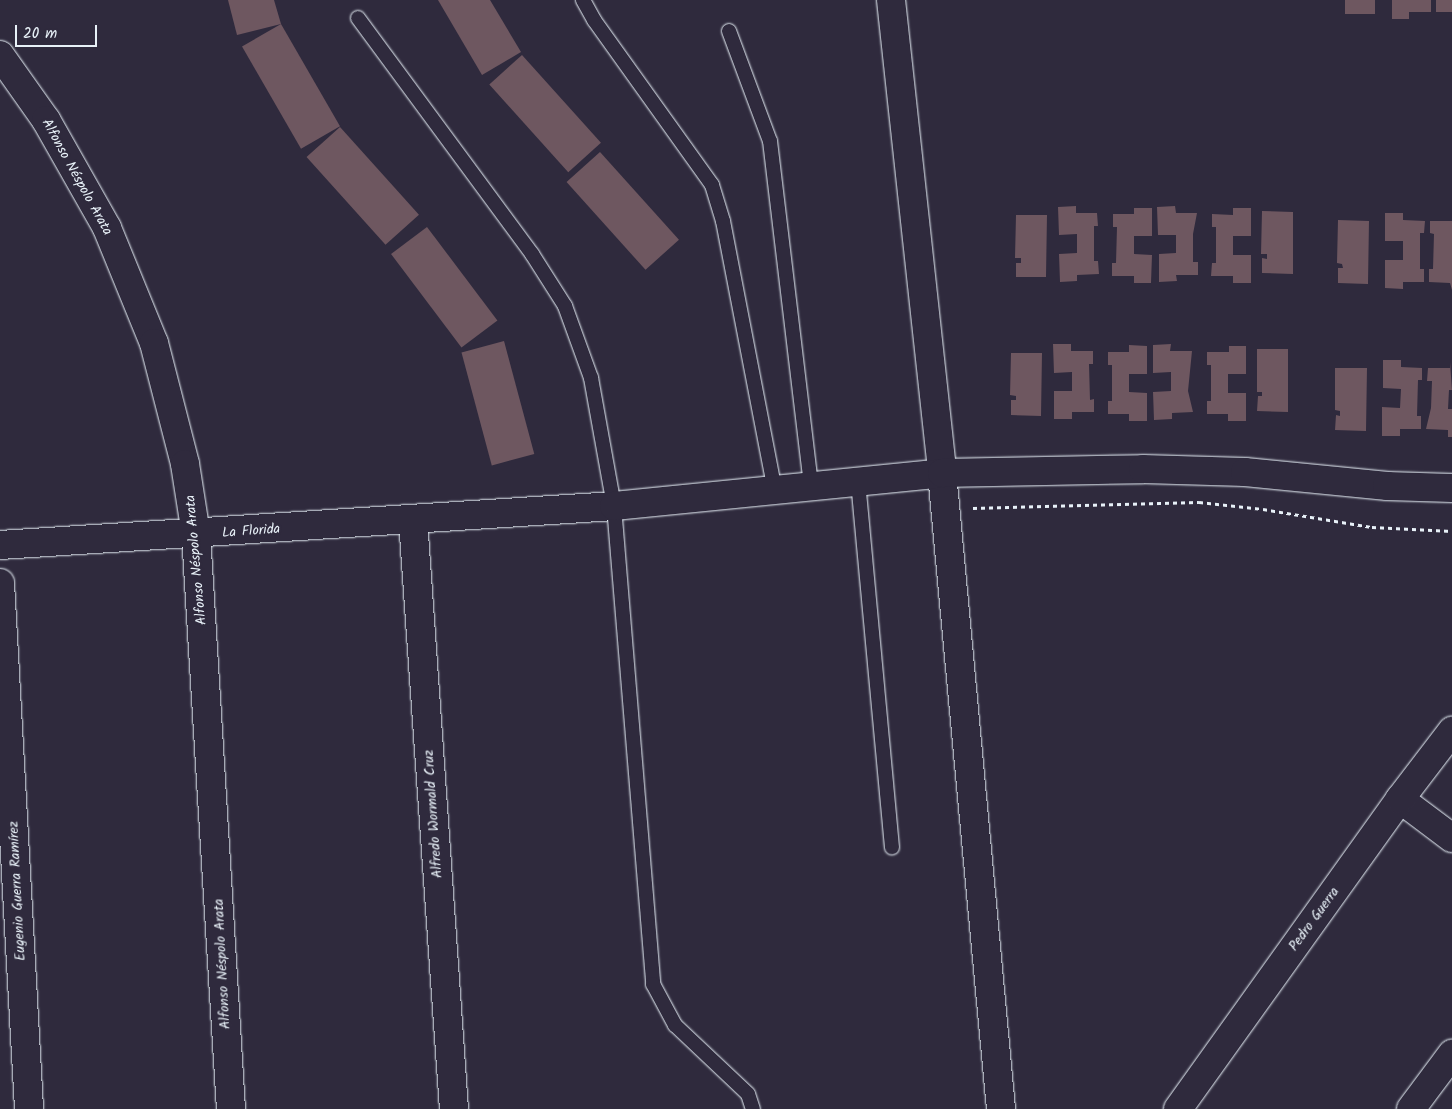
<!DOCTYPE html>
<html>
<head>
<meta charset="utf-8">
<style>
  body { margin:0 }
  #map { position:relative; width:1452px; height:1109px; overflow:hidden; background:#2f2a3d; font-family:Kalam,sans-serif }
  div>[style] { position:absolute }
  .building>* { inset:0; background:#6e5760; transform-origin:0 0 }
  .path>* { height:3px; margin-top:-1.5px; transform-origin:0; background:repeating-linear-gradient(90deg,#e8f1f8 0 4px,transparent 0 8px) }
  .roads { filter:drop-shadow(0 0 1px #e8f1f8) drop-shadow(0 0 1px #e8f1f8) }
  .lane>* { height:14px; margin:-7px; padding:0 7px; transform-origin:7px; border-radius:7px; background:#2f2a3d }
  .street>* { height:28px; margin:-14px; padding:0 14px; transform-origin:14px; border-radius:14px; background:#2f2a3d }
  .secondary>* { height:28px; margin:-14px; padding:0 14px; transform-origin:14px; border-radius:14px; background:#2f2a3d }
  span { translate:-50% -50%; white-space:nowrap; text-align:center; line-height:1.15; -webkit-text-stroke:4.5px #2f2a3d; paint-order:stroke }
  .street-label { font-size:14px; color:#e8f1f8 }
  .scale { position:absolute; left:15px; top:25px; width:82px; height:22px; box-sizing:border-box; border:2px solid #e8f1f8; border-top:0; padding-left:6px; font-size:15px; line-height:18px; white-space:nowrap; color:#e8f1f8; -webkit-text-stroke:4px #2f2a3d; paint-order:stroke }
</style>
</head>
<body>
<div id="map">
  <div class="building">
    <div style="clip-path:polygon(228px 0,274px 0,281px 24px,237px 35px)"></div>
    <div style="clip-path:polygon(438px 0,490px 0,521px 52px,482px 75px)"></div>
    <div style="left:1345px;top:0;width:30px;height:14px"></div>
    <div style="clip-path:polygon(1392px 0,1431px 0,1431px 12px,1409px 12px,1409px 19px,1392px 19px)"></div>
    <div style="left:1436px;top:0;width:16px;height:12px"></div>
    <div style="left:281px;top:24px;width:118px;height:45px;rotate:60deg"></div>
    <div style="left:522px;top:55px;width:118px;height:44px;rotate:48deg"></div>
    <div style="left:340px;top:127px;width:118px;height:45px;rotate:48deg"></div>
    <div style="left:600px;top:152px;width:118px;height:45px;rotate:48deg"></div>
    <div style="clip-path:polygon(1076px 206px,1076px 213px,1097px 213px,1098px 226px,1094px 226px,1094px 261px,1098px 261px,1099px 274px,1077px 275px,1077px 281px,1060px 282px,1059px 254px,1077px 253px,1077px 234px,1059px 235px,1058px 207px)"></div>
    <div style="clip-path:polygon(1175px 206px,1176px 213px,1197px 213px,1193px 234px,1193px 262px,1198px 262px,1198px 275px,1176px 275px,1177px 281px,1159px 282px,1159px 254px,1176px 253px,1176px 235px,1158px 235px,1157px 207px)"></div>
    <div style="clip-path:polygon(1134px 208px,1152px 208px,1152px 236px,1134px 236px,1134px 254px,1152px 255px,1151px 283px,1134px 283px,1134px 276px,1112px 276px,1112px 263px,1116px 263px,1117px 227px,1113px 227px,1113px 214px,1134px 214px)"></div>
    <div style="clip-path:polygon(1233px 208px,1251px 208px,1251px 236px,1233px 236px,1233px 255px,1251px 255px,1251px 283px,1233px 283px,1233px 276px,1211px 276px,1212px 263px,1216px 263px,1216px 227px,1212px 227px,1212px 214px,1233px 215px)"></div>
    <div style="clip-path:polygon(1262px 211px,1293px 212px,1293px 274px,1262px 273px,1262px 258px,1267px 259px,1267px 254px,1261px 254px)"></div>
    <div style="clip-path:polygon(1385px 213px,1403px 213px,1403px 220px,1425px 221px,1424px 233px,1420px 233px,1420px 269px,1424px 269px,1424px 282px,1403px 282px,1403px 289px,1385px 288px,1385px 260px,1403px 260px,1403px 241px,1385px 241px)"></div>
    <div style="clip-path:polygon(1016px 215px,1047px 215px,1046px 277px,1016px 277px,1016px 263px,1021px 263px,1021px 258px,1015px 258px)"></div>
    <div style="clip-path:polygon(1338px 220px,1369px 221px,1368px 284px,1338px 283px,1338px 268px,1343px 268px,1342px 264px,1337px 263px)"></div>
    <div style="clip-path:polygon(1430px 221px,1452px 221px,1452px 290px,1450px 283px,1429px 282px,1429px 269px,1433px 269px,1434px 234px,1430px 233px)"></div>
    <div style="left:427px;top:227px;width:117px;height:45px;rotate:53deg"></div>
    <div style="left:504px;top:341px;width:117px;height:44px;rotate:75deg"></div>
    <div style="clip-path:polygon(1053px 344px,1071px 344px,1071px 351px,1093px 351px,1093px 364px,1089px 364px,1090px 400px,1094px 399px,1094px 412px,1072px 412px,1072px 419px,1054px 419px,1054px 391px,1072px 391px,1072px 372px,1054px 373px)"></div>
    <div style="clip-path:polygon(1171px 344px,1170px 351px,1192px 351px,1188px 391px,1193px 412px,1172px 413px,1172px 419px,1154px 420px,1153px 392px,1171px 391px,1171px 372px,1153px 373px,1153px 345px)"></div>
    <div style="clip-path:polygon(1129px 345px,1147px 346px,1147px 374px,1129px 374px,1129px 392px,1147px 393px,1147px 421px,1129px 421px,1129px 414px,1108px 414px,1108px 401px,1112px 401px,1112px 365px,1108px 365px,1108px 352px,1129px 352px)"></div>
    <div style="clip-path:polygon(1229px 346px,1246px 346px,1246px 374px,1228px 374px,1228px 393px,1246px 393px,1246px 421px,1228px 421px,1228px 414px,1207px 414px,1207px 401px,1211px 401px,1211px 365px,1207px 365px,1207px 352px,1229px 352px)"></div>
    <div style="clip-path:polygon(1257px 349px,1288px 349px,1288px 412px,1257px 411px,1258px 396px,1262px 396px,1262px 392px,1257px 392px)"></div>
    <div style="clip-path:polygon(1011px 353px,1042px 353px,1041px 416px,1011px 415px,1011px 400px,1016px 400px,1016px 396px,1010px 395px)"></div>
    <div style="clip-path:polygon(1383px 360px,1401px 360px,1401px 367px,1422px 368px,1422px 380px,1418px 380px,1417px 416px,1421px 416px,1421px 429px,1400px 429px,1400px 436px,1382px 436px,1382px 407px,1400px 408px,1401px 389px,1383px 388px)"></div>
    <div style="clip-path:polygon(1450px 362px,1452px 390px,1449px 390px,1448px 409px,1452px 409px,1452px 437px,1448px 437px,1448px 430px,1426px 429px,1431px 408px,1432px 381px,1427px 381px,1428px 368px,1450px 368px)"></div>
    <div style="clip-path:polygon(1335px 368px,1367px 368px,1366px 431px,1335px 430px,1336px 415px,1340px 416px,1340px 411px,1335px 410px)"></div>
  </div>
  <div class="path">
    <div style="left:973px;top:508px;width:226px;rotate:-1.5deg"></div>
    <div style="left:1199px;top:502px;width:64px;rotate:6.2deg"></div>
    <div style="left:1263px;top:509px;width:110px;rotate:9.4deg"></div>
    <div style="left:1372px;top:527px;width:80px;rotate:2.9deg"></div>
  </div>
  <div class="roads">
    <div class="lane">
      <div style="left:583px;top:0;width:23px;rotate:61deg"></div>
      <div style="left:594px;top:20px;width:203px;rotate:54.4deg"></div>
      <div style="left:712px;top:185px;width:38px;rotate:73deg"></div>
      <div style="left:723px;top:221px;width:274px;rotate:79.1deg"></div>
      <div style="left:358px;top:18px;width:293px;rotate:53.6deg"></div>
      <div style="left:532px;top:254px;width:62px;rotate:57.6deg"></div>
      <div style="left:565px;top:306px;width:77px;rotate:70.1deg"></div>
      <div style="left:591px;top:378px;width:130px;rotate:79.8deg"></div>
      <div style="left:614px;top:506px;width:480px;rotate:85.3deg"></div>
      <div style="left:653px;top:984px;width:47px;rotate:61.8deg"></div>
      <div style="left:675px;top:1025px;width:100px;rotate:43.4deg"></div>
      <div style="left:748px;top:1094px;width:16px;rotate:72deg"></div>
      <div style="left:729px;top:31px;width:117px;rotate:69.6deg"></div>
      <div style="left:770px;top:141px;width:348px;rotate:83.2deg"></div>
      <div style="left:858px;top:481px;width:368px;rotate:84.7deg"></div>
    </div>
    <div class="street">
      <div style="left:891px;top:0;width:476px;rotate:83.8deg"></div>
      <div style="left:942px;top:473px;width:639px;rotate:84.7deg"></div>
      <div style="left:0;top:55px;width:80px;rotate:54.7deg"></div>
      <div style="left:46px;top:120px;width:124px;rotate:60.5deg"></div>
      <div style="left:107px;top:228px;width:124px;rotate:67.8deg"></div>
      <div style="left:154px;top:343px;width:125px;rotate:75.6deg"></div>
      <div style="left:185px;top:464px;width:71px;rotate:81.1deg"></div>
      <div style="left:196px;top:534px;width:576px;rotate:86.52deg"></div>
      <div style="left:413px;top:520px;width:590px;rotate:86.02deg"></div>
      <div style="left:0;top:545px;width:615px;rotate:-3.63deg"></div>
      <div style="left:614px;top:506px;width:330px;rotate:-5.7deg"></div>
      <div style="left:942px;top:473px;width:201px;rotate:-1.1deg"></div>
      <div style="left:1143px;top:469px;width:102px;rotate:1.7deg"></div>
      <div style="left:1245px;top:472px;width:143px;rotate:5.6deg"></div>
      <div style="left:1387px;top:486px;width:65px;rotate:1.8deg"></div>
      <div style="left:0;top:583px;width:527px;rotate:86.84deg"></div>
      <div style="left:1400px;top:799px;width:65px;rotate:36.9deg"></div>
      <div style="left:1411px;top:1109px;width:69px;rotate:-53.3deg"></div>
    </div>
    <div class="secondary">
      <div style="left:1178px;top:1109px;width:381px;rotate:-54.4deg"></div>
      <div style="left:1400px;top:799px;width:86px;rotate:-52.6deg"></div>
    </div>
  </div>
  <div class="street-label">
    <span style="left:77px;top:177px;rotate:61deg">Alfonso Néspolo Arata</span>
    <span style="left:251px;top:531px;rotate:-4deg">La Florida</span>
    <span style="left:196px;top:560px;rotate:-95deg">Alfonso Néspolo Arata</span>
    <span style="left:433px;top:814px;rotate:-94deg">Alfredo Wormald Cruz</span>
    <span style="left:17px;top:891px;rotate:-93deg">Eugenio Guerra Ramírez</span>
    <span style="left:1314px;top:919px;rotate:-54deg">Pedro Guerra</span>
    <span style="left:222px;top:964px;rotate:-93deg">Alfonso Néspolo Arata</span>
  </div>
  <div class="scale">20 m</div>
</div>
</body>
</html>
